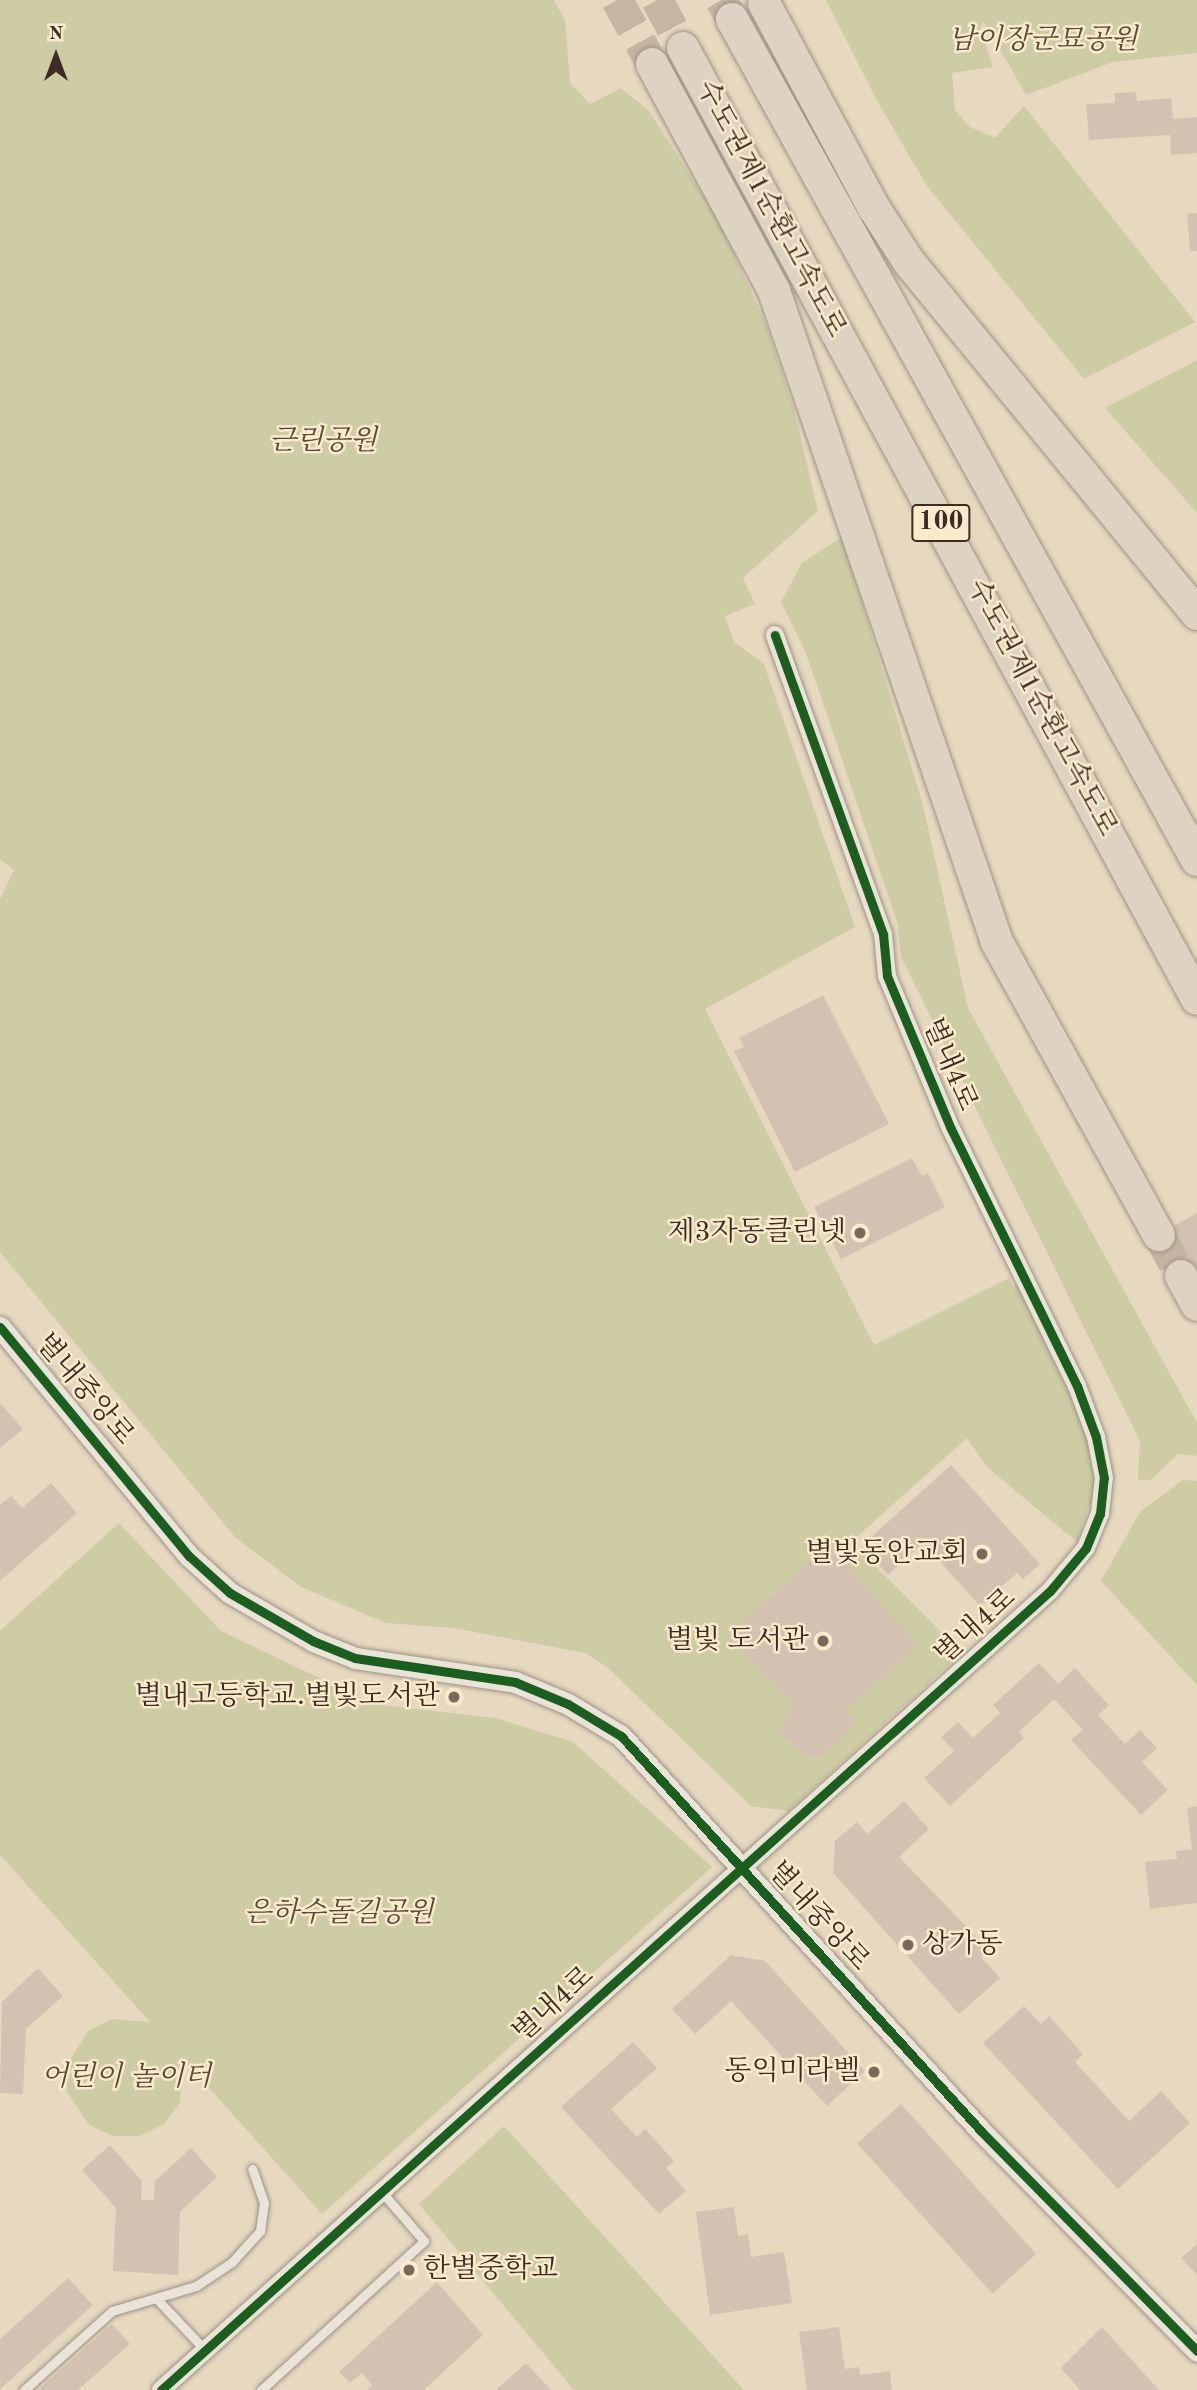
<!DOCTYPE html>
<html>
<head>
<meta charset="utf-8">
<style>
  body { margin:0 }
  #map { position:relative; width:1197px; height:2390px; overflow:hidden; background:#e7d9c0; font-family:"Old Standard TT","Noto Serif KR",serif }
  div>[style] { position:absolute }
  .green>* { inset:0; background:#cecca4 }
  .building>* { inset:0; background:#d3c2b1; transform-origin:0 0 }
  .motorway-tunnel>* { height:32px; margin-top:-16px; transform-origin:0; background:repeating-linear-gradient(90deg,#c5b6a1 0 32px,transparent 0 48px) }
  .roads { filter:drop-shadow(0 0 2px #9d9384) drop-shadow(0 0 2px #9d9384) }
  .service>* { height:9px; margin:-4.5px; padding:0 4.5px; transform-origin:4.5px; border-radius:4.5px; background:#eae3d7 }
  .minor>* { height:18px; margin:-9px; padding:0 9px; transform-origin:9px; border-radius:9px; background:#eae3d7 }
  .tertiary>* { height:21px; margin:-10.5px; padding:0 10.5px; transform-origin:10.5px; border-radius:10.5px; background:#eae3d7 }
  .motorway>* { height:32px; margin:-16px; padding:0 16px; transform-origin:16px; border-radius:16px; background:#ded3c2 }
  .cycleway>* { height:9px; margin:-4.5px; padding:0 4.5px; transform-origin:4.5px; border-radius:4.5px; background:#1b5e20 }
  .dots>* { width:19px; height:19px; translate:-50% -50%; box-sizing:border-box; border:4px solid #faeacc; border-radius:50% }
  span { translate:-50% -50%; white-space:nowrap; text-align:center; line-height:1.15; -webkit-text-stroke:5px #faeacc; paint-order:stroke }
  .shield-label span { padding:2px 5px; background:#faeacc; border:2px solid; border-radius:5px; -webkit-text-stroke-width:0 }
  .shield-label { font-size:26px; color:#3e2c24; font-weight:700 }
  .park-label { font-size:28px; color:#574a39; font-style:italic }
  .street-label { font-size:28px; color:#3e2c24 }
  .poi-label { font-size:28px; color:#3e2c24 }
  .right { translate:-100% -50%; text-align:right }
  .left { translate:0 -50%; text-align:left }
  .north { position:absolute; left:21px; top:21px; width:70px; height:70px; -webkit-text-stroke:5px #faeacc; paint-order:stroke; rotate:0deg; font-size:19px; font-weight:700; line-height:28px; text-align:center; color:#3e2c24 }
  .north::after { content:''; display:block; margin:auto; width:24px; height:32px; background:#3e2c24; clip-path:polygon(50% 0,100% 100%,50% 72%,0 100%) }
</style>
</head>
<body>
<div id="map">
  <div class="green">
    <div style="clip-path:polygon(0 0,554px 0,565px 20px,570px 83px,590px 104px,621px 88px,649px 111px,719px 220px,766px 325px,794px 409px,818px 511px,743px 578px,755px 604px,725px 616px,734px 642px,764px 664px,855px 927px,705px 1009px,874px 1345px,1009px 1278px,1013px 1286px,1018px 1284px,1093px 1446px,1098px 1493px,1088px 1508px,1077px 1542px,987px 1467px,967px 1438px,851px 1542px,962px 1653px,788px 1811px,751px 1806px,607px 1667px,585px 1653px,453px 1628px,386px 1623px,301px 1587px,235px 1537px,0 1252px,0 899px,14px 870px,0 859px)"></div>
    <div style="clip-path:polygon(826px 0,1197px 0,1197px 53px,1113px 62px,1026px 95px,984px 22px,980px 28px,993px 67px,952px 73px,955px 110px,970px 127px,995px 138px,1024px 106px,1195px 322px,1084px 379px,927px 186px,875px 97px)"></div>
    <div style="clip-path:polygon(1197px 360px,1197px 513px,1105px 408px)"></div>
    <div style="clip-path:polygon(842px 537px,923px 805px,968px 1008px,1197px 1423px,1197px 1456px,1178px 1454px,1150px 1480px,1138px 1480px,1140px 1441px,901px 957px,898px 925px,806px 653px,781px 602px,802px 563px)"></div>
    <div style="clip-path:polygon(1183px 1480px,1197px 1481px,1197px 1685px,1101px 1581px,1140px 1512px)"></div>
    <div style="clip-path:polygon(119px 1523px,221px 1631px,374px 1704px,495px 1718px,573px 1742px,712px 1867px,322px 2214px,184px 2060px,180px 2103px,164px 2124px,140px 2136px,113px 2136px,89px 2125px,67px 2092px,67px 2065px,88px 2031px,112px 2019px,150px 2022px,0 1855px,0 1631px)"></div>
    <div style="clip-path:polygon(504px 2126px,744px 2390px,574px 2390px,419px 2204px)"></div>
  </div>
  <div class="building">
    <div style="clip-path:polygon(1136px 92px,1137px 101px,1171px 98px,1173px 119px,1197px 117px,1197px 153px,1171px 155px,1170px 135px,1089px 140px,1086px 104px,1115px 103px,1115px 93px)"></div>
    <div style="clip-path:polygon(1197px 213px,1197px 251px,1190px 251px,1187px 214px)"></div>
    <div style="clip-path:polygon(823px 995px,889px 1124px,795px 1172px,734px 1051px,744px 1047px,739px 1038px)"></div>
    <div style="clip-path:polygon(912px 1158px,922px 1176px,928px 1173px,945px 1207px,841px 1259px,814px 1207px)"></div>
    <div style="clip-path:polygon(1197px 1213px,1197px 1267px,1170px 1282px,1147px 1241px)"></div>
    <div style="clip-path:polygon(0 1403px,23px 1429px,0 1448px)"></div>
    <div style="clip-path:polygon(951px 1465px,1040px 1564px,1023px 1579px,1017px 1573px,980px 1606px,923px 1543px,888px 1575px,871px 1557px,879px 1550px,869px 1539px)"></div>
    <div style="clip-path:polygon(51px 1483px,77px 1513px,0 1581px,0 1505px,11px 1496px,22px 1508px)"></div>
    <div style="clip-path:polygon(828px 1545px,917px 1645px,844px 1711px,856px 1723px,820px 1756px,811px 1758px,780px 1734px,792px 1702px,728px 1636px)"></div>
    <div style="clip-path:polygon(1039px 1663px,1058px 1684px,1075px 1668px,1109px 1705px,1098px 1715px,1125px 1744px,1140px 1730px,1157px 1748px,1142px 1762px,1168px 1790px,1141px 1815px,1071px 1740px,1083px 1730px,1054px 1699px,1019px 1732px,1024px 1738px,950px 1806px,924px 1778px,954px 1751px,941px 1737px,958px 1722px,973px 1738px,1000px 1713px,993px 1705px)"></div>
    <div style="clip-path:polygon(904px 1801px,929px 1829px,899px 1857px,989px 1950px,981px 1957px,1000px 1978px,959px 2014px,833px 1873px,835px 1841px,857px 1822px,867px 1834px)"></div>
    <div style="clip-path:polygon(1197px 1806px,1197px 1903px,1150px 1909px,1145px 1862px,1177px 1859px,1176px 1851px,1192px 1849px,1187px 1808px)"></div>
    <div style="clip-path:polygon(731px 1955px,765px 1961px,865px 2071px,827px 2106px,731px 2001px,695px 2034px,672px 2009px)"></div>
    <div style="clip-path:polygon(38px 1968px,63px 1996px,26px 2029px,23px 2094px,0 2093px,2px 2002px)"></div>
    <div style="clip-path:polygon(1024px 2006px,1041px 2024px,1049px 2016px,1083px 2054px,1075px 2062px,1129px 2121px,1161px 2091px,1190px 2123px,1118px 2189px,983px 2043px)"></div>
    <div style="clip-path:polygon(633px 2042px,657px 2068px,611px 2109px,637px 2137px,645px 2129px,674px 2161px,666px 2168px,686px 2191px,659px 2214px,561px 2107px)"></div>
    <div style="left:901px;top:2104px;width:202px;height:59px;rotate:48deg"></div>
    <div style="clip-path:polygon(110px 2145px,142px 2181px,141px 2200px,154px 2200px,155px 2181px,191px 2148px,217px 2177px,180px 2212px,178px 2275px,113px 2271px,116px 2208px,82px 2170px)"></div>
    <div style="clip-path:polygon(734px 2207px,738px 2236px,748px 2234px,751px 2257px,784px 2252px,792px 2303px,710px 2315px,696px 2212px)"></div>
    <div style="clip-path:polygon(1197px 2244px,1197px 2275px,1181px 2258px)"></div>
    <div style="clip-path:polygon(68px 2278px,93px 2305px,0 2389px,0 2339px)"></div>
    <div style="clip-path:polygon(437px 2282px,483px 2335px,424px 2390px,367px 2390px,372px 2385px,362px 2373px,350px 2383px,339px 2372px)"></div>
    <div style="clip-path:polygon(112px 2324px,130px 2344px,78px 2390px,38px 2390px)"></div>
    <div style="clip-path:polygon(839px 2327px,845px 2369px,859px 2367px,860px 2375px,890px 2371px,892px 2390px,807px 2390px,799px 2332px)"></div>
    <div style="clip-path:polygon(1102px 2327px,1159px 2390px,1080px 2390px,1061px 2368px)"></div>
    <div style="clip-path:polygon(526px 2363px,551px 2390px,496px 2390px)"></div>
  </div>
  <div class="motorway-tunnel">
    <div style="left:617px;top:0;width:73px;rotate:61.3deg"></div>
    <div style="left:657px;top:0;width:55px;rotate:61.6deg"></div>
    <div style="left:721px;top:0;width:22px;rotate:60deg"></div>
    <div style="left:1159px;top:1235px;width:47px;rotate:61.8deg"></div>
  </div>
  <div class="roads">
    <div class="service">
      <div style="left:156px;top:2298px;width:71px;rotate:46.7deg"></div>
      <div style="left:24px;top:2390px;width:118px;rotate:-41.9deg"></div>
      <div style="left:112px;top:2311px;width:88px;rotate:-16.6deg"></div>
      <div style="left:196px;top:2286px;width:43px;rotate:-33.7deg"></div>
      <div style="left:232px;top:2262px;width:42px;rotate:-47.9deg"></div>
      <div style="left:260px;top:2231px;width:28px;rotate:-82deg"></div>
      <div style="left:264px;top:2203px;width:36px;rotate:-109deg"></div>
      <div style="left:261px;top:2390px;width:221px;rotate:-42.4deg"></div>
      <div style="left:424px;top:2241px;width:66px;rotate:-130.7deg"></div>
    </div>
    <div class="minor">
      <div style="left:161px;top:2390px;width:1195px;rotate:-41.95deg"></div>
      <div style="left:1050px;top:1591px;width:56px;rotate:-50.1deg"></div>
      <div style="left:1086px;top:1548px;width:37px;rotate:-68deg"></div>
      <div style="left:1100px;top:1514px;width:36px;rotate:-84deg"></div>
      <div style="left:1104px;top:1478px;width:42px;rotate:-101deg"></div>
      <div style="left:1096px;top:1437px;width:54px;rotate:-110.4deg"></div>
      <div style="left:1077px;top:1386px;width:286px;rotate:-116.1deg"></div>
      <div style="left:951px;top:1129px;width:166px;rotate:-112.7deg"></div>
      <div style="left:887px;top:976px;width:42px;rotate:-95.4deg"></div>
      <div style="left:883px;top:934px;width:318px;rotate:-109.9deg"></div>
    </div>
    <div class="tertiary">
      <div style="left:0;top:1327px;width:297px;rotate:50.5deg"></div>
      <div style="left:189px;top:1556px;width:55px;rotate:42.1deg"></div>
      <div style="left:230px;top:1593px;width:96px;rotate:30deg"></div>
      <div style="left:313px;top:1641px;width:45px;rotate:22deg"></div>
      <div style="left:355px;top:1658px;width:162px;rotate:8.5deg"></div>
      <div style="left:515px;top:1682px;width:57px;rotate:22.5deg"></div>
      <div style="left:568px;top:1704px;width:62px;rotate:31.1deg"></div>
      <div style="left:621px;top:1736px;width:534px;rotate:47.65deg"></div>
      <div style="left:981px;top:2131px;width:308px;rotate:45.5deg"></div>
    </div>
    <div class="motorway">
      <div style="left:764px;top:3px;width:233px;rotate:61.8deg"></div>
      <div style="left:874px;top:208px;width:64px;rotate:57.1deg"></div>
      <div style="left:909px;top:262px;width:455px;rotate:50.7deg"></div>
      <div style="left:732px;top:19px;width:961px;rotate:61.06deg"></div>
      <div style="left:683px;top:48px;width:1081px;rotate:61.61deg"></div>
      <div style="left:652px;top:64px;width:258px;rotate:61.7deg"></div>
      <div style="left:774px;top:291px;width:688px;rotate:71.09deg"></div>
      <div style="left:997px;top:942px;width:335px;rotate:61.1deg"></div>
      <div style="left:1181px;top:1276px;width:33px;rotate:61deg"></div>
    </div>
  </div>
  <div class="cycleway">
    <div style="left:0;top:1327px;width:297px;rotate:50.5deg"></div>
    <div style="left:189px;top:1556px;width:55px;rotate:42.1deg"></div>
    <div style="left:230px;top:1593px;width:96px;rotate:30deg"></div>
    <div style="left:313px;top:1641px;width:45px;rotate:22deg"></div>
    <div style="left:355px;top:1658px;width:162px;rotate:8.5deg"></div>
    <div style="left:515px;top:1682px;width:57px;rotate:22.5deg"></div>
    <div style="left:568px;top:1704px;width:62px;rotate:31.1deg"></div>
    <div style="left:621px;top:1736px;width:534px;rotate:47.65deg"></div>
    <div style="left:981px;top:2131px;width:308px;rotate:45.5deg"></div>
    <div style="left:161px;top:2390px;width:1195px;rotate:-41.95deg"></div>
    <div style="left:1050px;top:1591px;width:56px;rotate:-50.1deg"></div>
    <div style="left:1086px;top:1548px;width:37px;rotate:-68deg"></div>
    <div style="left:1100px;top:1514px;width:36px;rotate:-84deg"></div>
    <div style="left:1104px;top:1478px;width:42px;rotate:-101deg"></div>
    <div style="left:1096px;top:1437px;width:54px;rotate:-110.4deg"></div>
    <div style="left:1077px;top:1386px;width:286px;rotate:-116.1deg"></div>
    <div style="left:951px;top:1129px;width:166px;rotate:-112.7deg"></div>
    <div style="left:887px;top:976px;width:42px;rotate:-95.4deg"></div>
    <div style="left:883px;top:934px;width:318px;rotate:-109.9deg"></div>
  </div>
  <div class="dots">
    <div style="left:860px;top:1233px;background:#79695b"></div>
    <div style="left:982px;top:1554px;background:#79695b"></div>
    <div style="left:823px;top:1641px;background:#79695b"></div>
    <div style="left:454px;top:1697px;background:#79695b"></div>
    <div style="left:908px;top:1945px;background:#79695b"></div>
    <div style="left:874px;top:2072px;background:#79695b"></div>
    <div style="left:409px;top:2270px;background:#79695b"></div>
  </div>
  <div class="shield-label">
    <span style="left:941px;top:523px">100</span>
  </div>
  <div class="park-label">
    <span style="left:1043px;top:41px">남이장군묘공원</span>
    <span style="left:323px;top:442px">근린공원</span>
    <span style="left:339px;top:1914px">은하수돌길공원</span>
    <span style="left:126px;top:2078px">어린이 놀이터</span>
  </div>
  <div class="street-label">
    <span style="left:770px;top:209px;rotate:62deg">수도권제1순환고속도로</span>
    <span style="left:1041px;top:708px;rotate:62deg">수도권제1순환고속도로</span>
    <span style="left:949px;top:1065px;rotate:67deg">별내4로</span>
    <span style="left:84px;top:1390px;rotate:50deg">별내중앙로</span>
    <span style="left:976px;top:1627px;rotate:-42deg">별내4로</span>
    <span style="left:818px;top:1917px;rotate:48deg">별내중앙로</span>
    <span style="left:554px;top:2005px;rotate:-42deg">별내4로</span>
  </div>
  <div class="poi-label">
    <span class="right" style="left:846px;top:1233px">제3자동클린넷</span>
    <span class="right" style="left:968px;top:1554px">별빛동안교회</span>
    <span class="right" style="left:809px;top:1641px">별빛 도서관</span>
    <span class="right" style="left:440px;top:1697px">별내고등학교.별빛도서관</span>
    <span class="left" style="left:922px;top:1945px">상가동</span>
    <span class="right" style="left:860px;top:2072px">동익미라벨</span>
    <span class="left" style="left:423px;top:2270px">한별중학교</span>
  </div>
  <div class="north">N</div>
</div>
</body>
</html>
